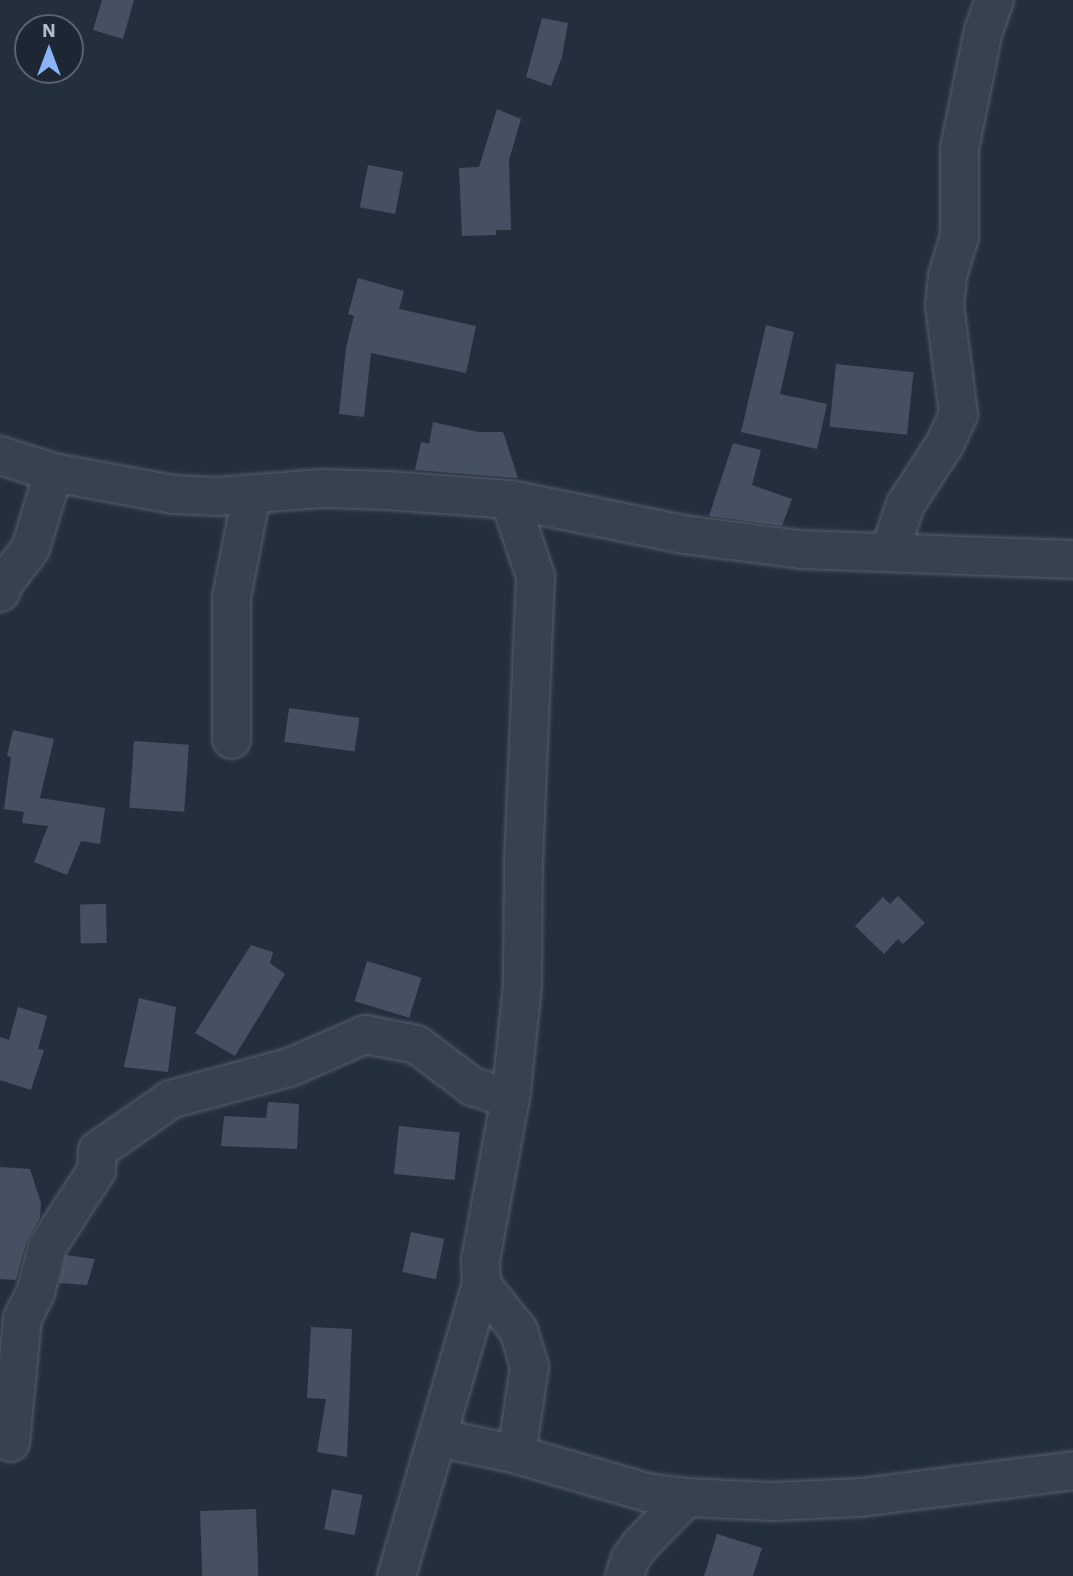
<!DOCTYPE html>
<html>
<head>
<meta charset="utf-8">
<style>
  body { margin:0 }
  #map { position:relative; width:1073px; height:1576px; overflow:hidden; background:#242f3e; font-family:"IBM Plex Sans",sans-serif }
  div>[style] { position:absolute }
  .building>* { inset:0; background:#455162; transform-origin:0 0 }
  .roads { filter:drop-shadow(0 0 2px #565f6c) drop-shadow(0 0 2px #565f6c) }
  .minor>* { height:37px; margin:-18.5px; padding:0 18.5px; transform-origin:18.5px; border-radius:18.5px; background:#38414e }
  span { translate:-50% -50%; white-space:nowrap; text-align:center; line-height:1.15; -webkit-text-stroke:5px #1d2633; paint-order:stroke }
  .north { position:absolute; left:14px; top:14px; width:70px; height:70px; box-sizing:border-box; background:#1d2633; border:2px solid #59626f; border-radius:50%; rotate:0deg; font-size:19px; font-weight:700; line-height:28px; text-align:center; color:#b4bcc9 }
  .north::after { content:''; display:block; margin:auto; width:24px; height:32px; background:#8ab4f8; clip-path:polygon(50% 0,100% 100%,50% 72%,0 100%) }
</style>
</head>
<body>
<div id="map">
  <div class="building">
    <div style="clip-path:polygon(102px 0,134px 0,123px 39px,93px 30px)"></div>
    <div style="clip-path:polygon(542px 18px,568px 23px,562px 57px,551px 86px,526px 77px)"></div>
    <div style="clip-path:polygon(497px 109px,521px 119px,509px 160px,511px 230px,496px 230px,496px 235px,462px 236px,459px 168px,479px 167px)"></div>
    <div style="left:368px;top:165px;width:36px;height:43px;rotate:11deg"></div>
    <div style="clip-path:polygon(358px 278px,404px 291px,399px 309px,476px 326px,466px 373px,371px 353px,364px 417px,339px 414px,346px 348px,354px 316px,348px 314px)"></div>
    <div style="clip-path:polygon(766px 325px,794px 332px,780px 394px,827px 404px,817px 449px,741px 432px)"></div>
    <div style="left:836px;top:364px;width:78px;height:63px;rotate:6deg"></div>
    <div style="clip-path:polygon(433px 422px,478px 432px,503px 432px,518px 478px,415px 470px,421px 442px,429px 444px)"></div>
    <div style="clip-path:polygon(733px 443px,761px 450px,752px 485px,792px 499px,782px 526px,709px 516px)"></div>
    <div style="left:289px;top:708px;width:71px;height:34px;rotate:8deg"></div>
    <div style="clip-path:polygon(13px 730px,54px 739px,40px 798px,105px 808px,100px 844px,81px 841px,67px 875px,34px 862px,48px 826px,22px 823px,24px 812px,4px 809px,11px 757px,7px 756px)"></div>
    <div style="left:134px;top:741px;width:55px;height:67px;rotate:4deg"></div>
    <div style="clip-path:polygon(898px 896px,925px 923px,903px 944px,898px 939px,884px 954px,855px 926px,883px 897px,890px 904px)"></div>
    <div style="left:106px;top:904px;width:39px;height:26px;rotate:89deg"></div>
    <div style="clip-path:polygon(251px 945px,273px 952px,270px 963px,285px 974px,235px 1056px,195px 1033px)"></div>
    <div style="left:367px;top:961px;width:57px;height:42px;rotate:17deg"></div>
    <div style="clip-path:polygon(139px 998px,176px 1007px,168px 1072px,124px 1067px)"></div>
    <div style="clip-path:polygon(18px 1007px,47px 1016px,38px 1049px,44px 1050px,31px 1090px,0 1080px,0 1037px,9px 1040px)"></div>
    <div style="clip-path:polygon(268px 1102px,299px 1104px,297px 1149px,221px 1146px,224px 1116px,266px 1118px)"></div>
    <div style="left:399px;top:1126px;width:61px;height:48px;rotate:6deg"></div>
    <div style="clip-path:polygon(0 1167px,30px 1169px,41px 1203px,40px 1218px,27px 1240px,16px 1280px,0 1279px)"></div>
    <div style="left:411px;top:1232px;width:34px;height:41px;rotate:12deg"></div>
    <div style="clip-path:polygon(66px 1255px,95px 1259px,87px 1285px,59px 1283px)"></div>
    <div style="clip-path:polygon(311px 1327px,352px 1329px,347px 1457px,317px 1452px,326px 1399px,307px 1398px)"></div>
    <div style="left:332px;top:1489px;width:31px;height:41px;rotate:11deg"></div>
    <div style="left:256px;top:1509px;width:67px;height:56px;rotate:88deg"></div>
    <div style="clip-path:polygon(717px 1534px,762px 1548px,753px 1576px,704px 1576px)"></div>
  </div>
  <div class="roads">
    <div class="minor">
      <div style="left:0;top:455px;width:56px;rotate:17.8deg"></div>
      <div style="left:53px;top:472px;width:122px;rotate:10.4deg"></div>
      <div style="left:173px;top:494px;width:43px;rotate:2.7deg"></div>
      <div style="left:216px;top:496px;width:105px;rotate:-4.4deg"></div>
      <div style="left:321px;top:488px;width:67px;rotate:1.7deg"></div>
      <div style="left:388px;top:490px;width:121px;rotate:4.3deg"></div>
      <div style="left:509px;top:499px;width:177px;rotate:11.4deg"></div>
      <div style="left:683px;top:534px;width:118px;rotate:7.3deg"></div>
      <div style="left:800px;top:549px;width:273px;rotate:2.1deg"></div>
      <div style="left:509px;top:499px;width:81px;rotate:71.3deg"></div>
      <div style="left:535px;top:576px;width:283px;rotate:92.4deg"></div>
      <div style="left:523px;top:859px;width:125px;rotate:90.5deg"></div>
      <div style="left:522px;top:984px;width:108px;rotate:95.9deg"></div>
      <div style="left:511px;top:1091px;width:172px;rotate:100.4deg"></div>
      <div style="left:480px;top:1260px;width:24px;rotate:88deg"></div>
      <div style="left:481px;top:1284px;width:59px;rotate:51.2deg"></div>
      <div style="left:518px;top:1330px;width:38px;rotate:73deg"></div>
      <div style="left:529px;top:1366px;width:89px;rotate:98.4deg"></div>
      <div style="left:889px;top:551px;width:50px;rotate:-71.2deg"></div>
      <div style="left:905px;top:504px;width:72px;rotate:-57deg"></div>
      <div style="left:944px;top:444px;width:33px;rotate:-65deg"></div>
      <div style="left:958px;top:414px;width:110px;rotate:-97.3deg"></div>
      <div style="left:944px;top:305px;width:30px;rotate:-84deg"></div>
      <div style="left:947px;top:275px;width:41px;rotate:-72.9deg"></div>
      <div style="left:959px;top:236px;width:88px;rotate:-90deg"></div>
      <div style="left:959px;top:148px;width:120px;rotate:-78.5deg"></div>
      <div style="left:983px;top:30px;width:32px;rotate:-70deg"></div>
      <div style="left:0;top:592px;width:9px;rotate:-72deg"></div>
      <div style="left:3px;top:583px;width:44px;rotate:-52.4deg"></div>
      <div style="left:30px;top:548px;width:79px;rotate:-73.2deg"></div>
      <div style="left:231px;top:739px;width:142px;rotate:-90deg"></div>
      <div style="left:231px;top:597px;width:105px;rotate:-79deg"></div>
      <div style="left:437px;top:1437px;width:81px;rotate:12.1deg"></div>
      <div style="left:516px;top:1454px;width:136px;rotate:16.2deg"></div>
      <div style="left:647px;top:1492px;width:39px;rotate:7deg"></div>
      <div style="left:686px;top:1497px;width:86px;rotate:2.7deg"></div>
      <div style="left:772px;top:1501px;width:88px;rotate:-2.6deg"></div>
      <div style="left:860px;top:1497px;width:215px;rotate:-7.2deg"></div>
      <div style="left:10px;top:1442px;width:125px;rotate:-84.5deg"></div>
      <div style="left:22px;top:1318px;width:29px;rotate:-63deg"></div>
      <div style="left:35px;top:1292px;width:48px;rotate:-75.4deg"></div>
      <div style="left:47px;top:1246px;width:90px;rotate:-57.2deg"></div>
      <div style="left:96px;top:1170px;width:20px;rotate:-87deg"></div>
      <div style="left:97px;top:1150px;width:89px;rotate:-34.9deg"></div>
      <div style="left:170px;top:1099px;width:123px;rotate:-15.1deg"></div>
      <div style="left:289px;top:1067px;width:83px;rotate:-23.5deg"></div>
      <div style="left:365px;top:1034px;width:52px;rotate:11.1deg"></div>
      <div style="left:416px;top:1044px;width:70px;rotate:36.9deg"></div>
      <div style="left:472px;top:1086px;width:40px;rotate:18deg"></div>
      <div style="left:396px;top:1576px;width:304px;rotate:-73.8deg"></div>
      <div style="left:624px;top:1576px;width:19px;rotate:-72deg"></div>
      <div style="left:630px;top:1558px;width:17px;rotate:-54deg"></div>
      <div style="left:640px;top:1544px;width:66px;rotate:-45.6deg"></div>
    </div>
  </div>
  <div class="north">N</div>
</div>
</body>
</html>
